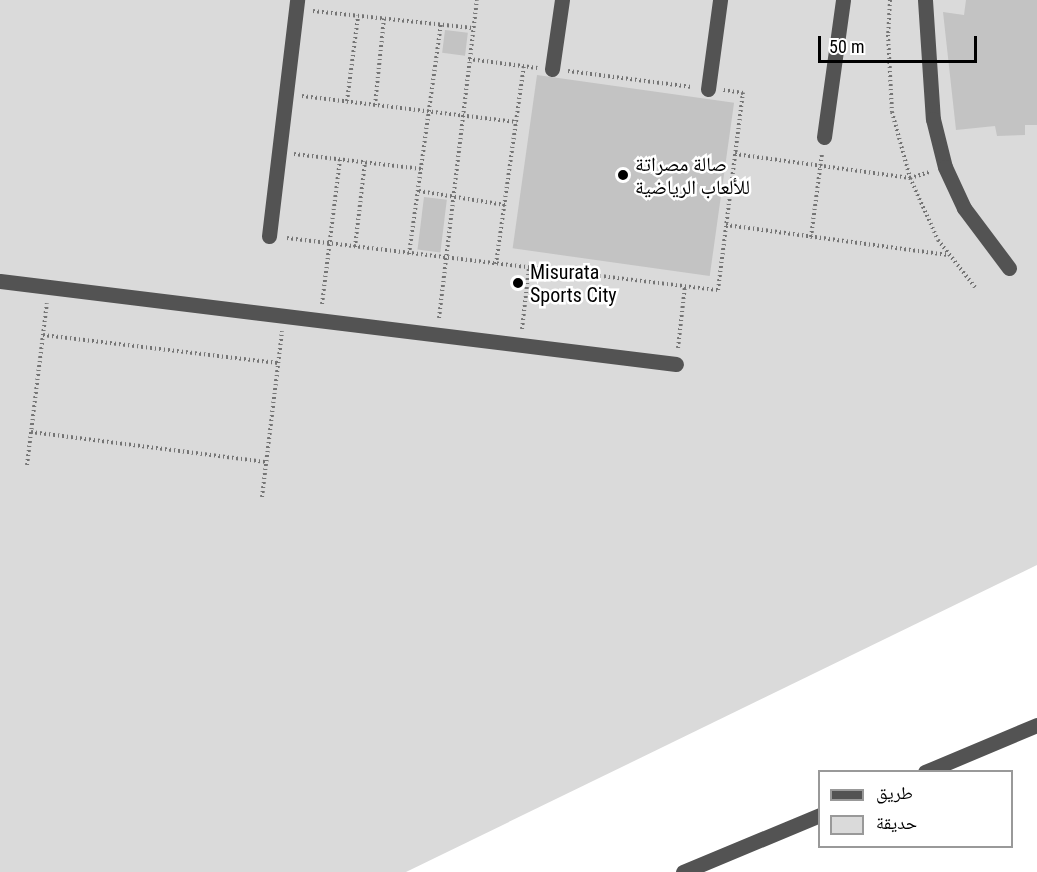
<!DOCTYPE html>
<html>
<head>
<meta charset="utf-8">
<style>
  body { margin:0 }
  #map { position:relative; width:1037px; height:872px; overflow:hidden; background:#fff; font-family:"Roboto Condensed","Noto Naskh Arabic",sans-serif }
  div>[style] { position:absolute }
  .green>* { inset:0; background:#dadada }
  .building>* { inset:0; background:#c3c3c3; transform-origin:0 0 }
  .path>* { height:4px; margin-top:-2px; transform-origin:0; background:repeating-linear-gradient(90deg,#757575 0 1.5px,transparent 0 4.5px) }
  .minor>* { height:15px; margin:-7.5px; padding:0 7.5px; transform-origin:7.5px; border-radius:7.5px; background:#535353 }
  .dots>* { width:16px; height:16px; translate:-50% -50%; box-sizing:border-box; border:3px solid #fff; border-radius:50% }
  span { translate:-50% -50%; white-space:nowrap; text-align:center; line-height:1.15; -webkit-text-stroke:5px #fff; paint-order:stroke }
  .poi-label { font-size:20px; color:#000 }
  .left { translate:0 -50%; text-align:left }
  .legend { position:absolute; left:818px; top:770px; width:195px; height:78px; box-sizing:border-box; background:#fff; border:2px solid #999; margin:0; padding:8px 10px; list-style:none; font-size:18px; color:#000 }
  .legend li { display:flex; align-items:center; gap:12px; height:30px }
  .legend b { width:30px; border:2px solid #999 }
  .scale { position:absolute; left:818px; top:36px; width:159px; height:27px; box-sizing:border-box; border:3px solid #000; border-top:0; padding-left:8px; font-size:18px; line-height:21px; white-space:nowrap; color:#000; -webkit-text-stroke:4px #fff; paint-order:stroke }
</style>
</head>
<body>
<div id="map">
  <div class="green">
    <div style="clip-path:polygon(0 0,1037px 0,1037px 565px,406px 872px,0 872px)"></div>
  </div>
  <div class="building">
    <div style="clip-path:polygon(966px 0,1037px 0,1037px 125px,1025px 125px,1025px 135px,997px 136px,995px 126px,956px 130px,943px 12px,964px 15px)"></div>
    <div style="left:445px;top:30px;width:23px;height:23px;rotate:7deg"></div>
    <div style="left:537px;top:75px;width:199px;height:175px;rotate:8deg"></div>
    <div style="left:424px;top:197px;width:23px;height:53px;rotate:7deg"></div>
  </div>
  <div class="path">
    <div style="left:890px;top:0;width:35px;rotate:93deg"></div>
    <div style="left:888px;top:35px;width:77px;rotate:87deg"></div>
    <div style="left:892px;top:112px;width:68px;rotate:74.7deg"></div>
    <div style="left:910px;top:178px;width:68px;rotate:65.7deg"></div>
    <div style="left:938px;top:240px;width:60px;rotate:51.8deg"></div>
    <div style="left:313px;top:11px;width:161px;rotate:6.1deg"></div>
    <div style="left:469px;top:59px;width:69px;rotate:7.5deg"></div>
    <div style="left:568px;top:71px;width:125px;rotate:7.4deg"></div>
    <div style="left:302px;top:96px;width:216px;rotate:6.9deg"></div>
    <div style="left:347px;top:101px;width:86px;rotate:-82.6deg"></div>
    <div style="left:375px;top:105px;width:87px;rotate:-84.1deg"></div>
    <div style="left:294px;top:154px;width:129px;rotate:6.7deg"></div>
    <div style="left:735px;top:154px;width:177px;rotate:7.8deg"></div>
    <div style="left:910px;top:178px;width:21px;rotate:-17deg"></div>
    <div style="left:419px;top:191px;width:87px;rotate:9.2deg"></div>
    <div style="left:726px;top:225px;width:224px;rotate:7.7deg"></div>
    <div style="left:811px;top:237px;width:85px;rotate:-82.5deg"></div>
    <div style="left:287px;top:238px;width:434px;rotate:6.9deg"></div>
    <div style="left:718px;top:290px;width:199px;rotate:-82.8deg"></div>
    <div style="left:743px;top:93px;width:20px;rotate:-171deg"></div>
    <div style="left:355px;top:247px;width:86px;rotate:-83.3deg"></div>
    <div style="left:409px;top:254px;width:232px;rotate:-82.1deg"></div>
    <div style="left:496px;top:264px;width:200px;rotate:-82deg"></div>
    <div style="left:322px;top:304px;width:146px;rotate:-82.9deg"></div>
    <div style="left:439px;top:318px;width:320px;rotate:-83.2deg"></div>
    <div style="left:522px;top:329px;width:61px;rotate:-83.5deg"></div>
    <div style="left:43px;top:335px;width:237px;rotate:6.8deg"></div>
    <div style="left:678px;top:348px;width:62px;rotate:-83.6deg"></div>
    <div style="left:31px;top:432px;width:237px;rotate:7.3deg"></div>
    <div style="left:27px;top:465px;width:163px;rotate:-83deg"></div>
    <div style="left:262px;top:497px;width:167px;rotate:-83.1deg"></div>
  </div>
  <div class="minor">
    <div style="left:925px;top:0;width:119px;rotate:86.2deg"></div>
    <div style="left:933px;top:119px;width:49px;rotate:76deg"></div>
    <div style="left:945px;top:167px;width:45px;rotate:65.1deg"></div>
    <div style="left:964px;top:208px;width:75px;rotate:53.1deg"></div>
    <div style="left:552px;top:69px;width:70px;rotate:-81.8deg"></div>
    <div style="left:708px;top:89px;width:90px;rotate:-82.3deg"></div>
    <div style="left:824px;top:137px;width:138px;rotate:-82.1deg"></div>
    <div style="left:269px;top:236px;width:238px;rotate:-83.2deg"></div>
    <div style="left:0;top:281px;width:681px;rotate:7deg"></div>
    <div style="left:925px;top:772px;width:121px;rotate:-22.8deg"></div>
    <div style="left:683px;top:872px;width:148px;rotate:-22.6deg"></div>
  </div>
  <div class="dots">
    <div style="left:623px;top:175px;background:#000"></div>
    <div style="left:518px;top:283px;background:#000"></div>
  </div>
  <div class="poi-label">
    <span class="left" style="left:635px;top:176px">صالة مصراتة<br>للألعاب الرياضية</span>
    <span class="left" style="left:530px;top:284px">Misurata<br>Sports City</span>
  </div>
  <ul class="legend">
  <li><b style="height:8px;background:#535353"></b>طريق</li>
  <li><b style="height:16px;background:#dadada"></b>حديقة</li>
  </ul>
  <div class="scale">50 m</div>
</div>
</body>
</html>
